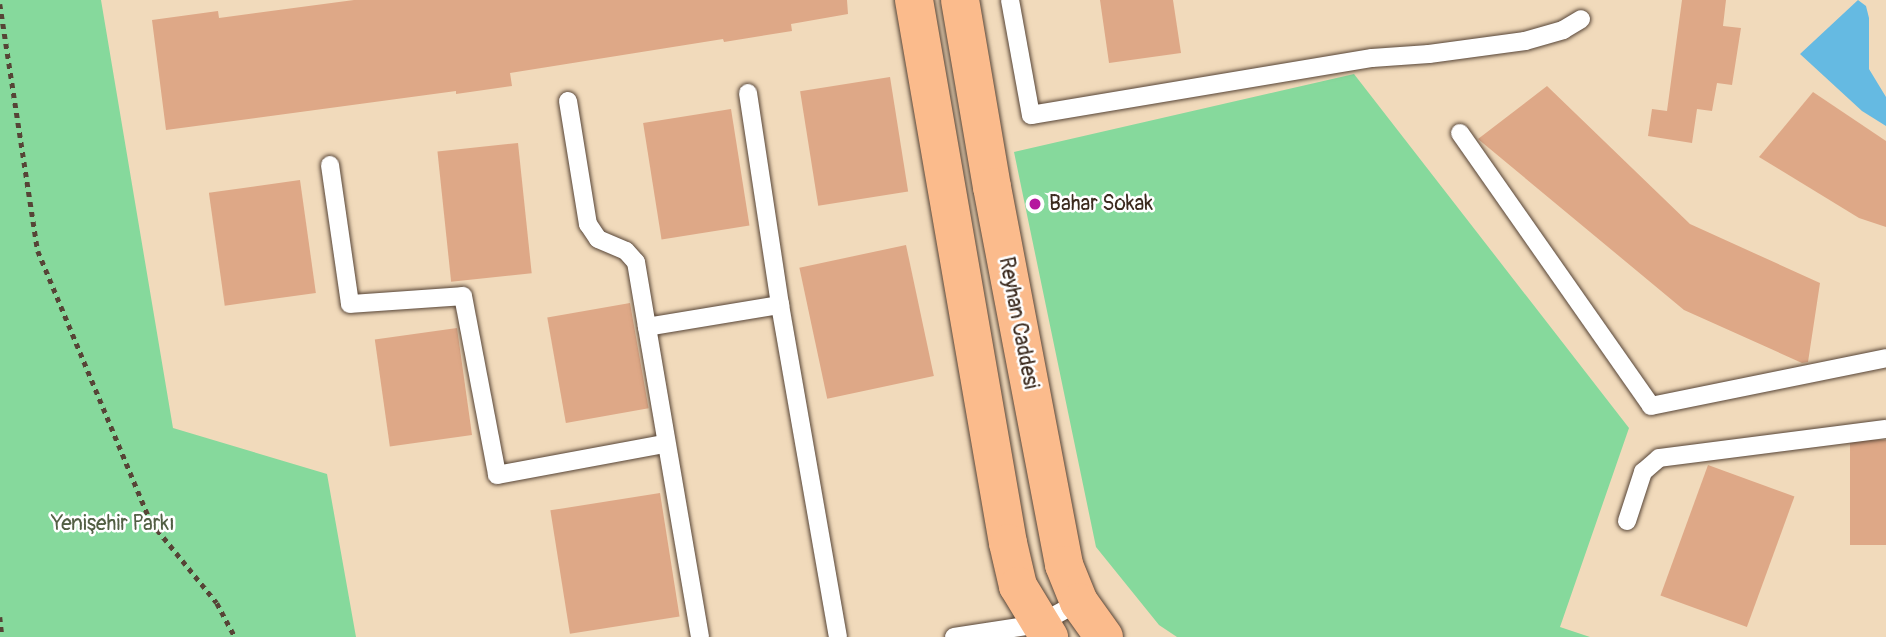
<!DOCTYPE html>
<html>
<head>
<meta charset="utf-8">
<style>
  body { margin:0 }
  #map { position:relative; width:1886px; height:637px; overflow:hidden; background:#f1dabb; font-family:Pangolin,sans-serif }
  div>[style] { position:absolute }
  .green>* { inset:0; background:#86d99c }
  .water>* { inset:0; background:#65bae2 }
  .building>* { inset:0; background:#dea887; transform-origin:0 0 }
  .path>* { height:4.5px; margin-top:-2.25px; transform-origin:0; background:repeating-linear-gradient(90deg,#564436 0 5px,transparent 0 10px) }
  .roads { filter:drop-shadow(0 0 2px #564436) drop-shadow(0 0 2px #564436) }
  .service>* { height:18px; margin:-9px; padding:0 9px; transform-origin:9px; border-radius:9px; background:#fff }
  .primary>* { height:38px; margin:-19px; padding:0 19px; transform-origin:19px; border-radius:19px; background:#fbbb8c }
  .dots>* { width:19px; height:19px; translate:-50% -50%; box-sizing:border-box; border:4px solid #fff; border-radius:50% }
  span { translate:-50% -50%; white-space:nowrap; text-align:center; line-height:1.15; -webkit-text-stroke:5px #fff; paint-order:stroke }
  .poi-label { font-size:21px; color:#3b2a1e }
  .left { translate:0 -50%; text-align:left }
  .street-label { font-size:21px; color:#3b2a1e }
  .park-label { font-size:21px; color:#525f44 }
</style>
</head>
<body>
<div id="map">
  <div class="green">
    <div style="clip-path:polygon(0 0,101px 0,173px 428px,327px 474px,356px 637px,0 637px)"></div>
    <div style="clip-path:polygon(1354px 74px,1629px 428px,1560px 627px,1590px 637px,1177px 637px,1159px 625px,1096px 547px,1014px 152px)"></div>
  </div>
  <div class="water">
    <div style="clip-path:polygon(1858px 0,1866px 6px,1869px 18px,1869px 69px,1886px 97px,1886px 126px,1862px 111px,1800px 54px)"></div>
  </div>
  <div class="building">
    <div style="clip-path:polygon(354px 0,847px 0,848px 14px,791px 24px,792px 31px,724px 42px,723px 39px,510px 73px,512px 86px,456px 94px,456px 91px,166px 130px,152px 20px,218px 11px,219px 18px)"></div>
    <div style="clip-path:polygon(1100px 0,1173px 0,1181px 53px,1109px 63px)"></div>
    <div style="clip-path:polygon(1682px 0,1726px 0,1723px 26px,1741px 28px,1732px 85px,1717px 83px,1712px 111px,1697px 109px,1692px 143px,1648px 136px,1652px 109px,1667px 111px)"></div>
    <div style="left:890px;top:77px;width:116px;height:91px;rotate:81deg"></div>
    <div style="clip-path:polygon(1547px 86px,1690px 224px,1820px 283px,1808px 362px,1802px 363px,1684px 310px,1478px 139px)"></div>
    <div style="clip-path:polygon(1813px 92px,1886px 141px,1886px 227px,1859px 218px,1759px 157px)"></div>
    <div style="left:731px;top:109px;width:118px;height:89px;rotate:81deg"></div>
    <div style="left:518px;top:143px;width:131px;height:81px;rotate:84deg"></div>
    <div style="left:300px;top:180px;width:114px;height:92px;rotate:82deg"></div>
    <div style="left:906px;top:245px;width:134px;height:109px;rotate:78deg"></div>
    <div style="left:630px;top:303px;width:107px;height:84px;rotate:80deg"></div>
    <div style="left:457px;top:328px;width:108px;height:83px;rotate:82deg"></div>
    <div style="left:1886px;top:440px;width:105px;height:36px;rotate:90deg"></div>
    <div style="left:1708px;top:465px;width:92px;height:139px;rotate:20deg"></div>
    <div style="left:660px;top:493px;width:125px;height:111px;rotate:81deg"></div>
  </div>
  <div class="path">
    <div style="left:0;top:4px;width:250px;rotate:81.3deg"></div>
    <div style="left:38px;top:251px;width:294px;rotate:67.4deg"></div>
    <div style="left:151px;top:522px;width:104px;rotate:50.8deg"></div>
    <div style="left:217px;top:603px;width:38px;rotate:62deg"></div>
    <div style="left:0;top:617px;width:20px;rotate:84deg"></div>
  </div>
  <div class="roads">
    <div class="service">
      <div style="left:1010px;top:0;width:117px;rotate:79.7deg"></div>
      <div style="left:1031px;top:115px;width:346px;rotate:-9.5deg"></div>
      <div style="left:1372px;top:58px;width:57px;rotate:-4deg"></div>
      <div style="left:1429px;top:54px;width:97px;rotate:-7.7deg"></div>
      <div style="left:1525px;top:41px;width:40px;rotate:-16deg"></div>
      <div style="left:1563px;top:30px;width:21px;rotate:-31deg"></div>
      <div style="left:748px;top:93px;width:214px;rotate:81.4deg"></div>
      <div style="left:568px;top:101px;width:125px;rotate:80.8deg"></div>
      <div style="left:588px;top:224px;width:18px;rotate:56deg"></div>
      <div style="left:598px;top:239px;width:30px;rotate:23deg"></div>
      <div style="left:626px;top:251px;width:15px;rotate:48deg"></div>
      <div style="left:636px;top:262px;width:66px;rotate:80.4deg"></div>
      <div style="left:1460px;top:133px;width:333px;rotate:55deg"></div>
      <div style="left:1651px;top:406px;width:240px;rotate:-11.5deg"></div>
      <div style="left:330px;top:165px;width:140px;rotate:81.8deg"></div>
      <div style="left:350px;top:304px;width:113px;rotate:-4deg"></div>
      <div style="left:463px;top:296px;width:182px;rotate:79.2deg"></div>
      <div style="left:497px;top:475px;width:171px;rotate:-10.5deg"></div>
      <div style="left:1627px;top:521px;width:52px;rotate:-71.9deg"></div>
      <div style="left:1643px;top:472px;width:21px;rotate:-41deg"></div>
      <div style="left:1659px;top:458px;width:229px;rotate:-7.3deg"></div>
      <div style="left:700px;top:637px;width:314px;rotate:-99.7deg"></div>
      <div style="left:647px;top:327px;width:135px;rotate:-9.4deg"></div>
      <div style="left:780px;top:305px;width:337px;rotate:80.1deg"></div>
      <div style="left:954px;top:637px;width:86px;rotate:-8.7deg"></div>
      <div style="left:1039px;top:624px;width:46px;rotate:-28.8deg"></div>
    </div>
    <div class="primary">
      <div style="left:914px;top:0;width:551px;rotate:80.18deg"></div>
      <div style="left:1008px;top:543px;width:44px;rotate:76.9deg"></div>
      <div style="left:1018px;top:586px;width:60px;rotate:58.7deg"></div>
      <div style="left:960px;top:0;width:190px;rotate:80.3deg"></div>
      <div style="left:992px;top:187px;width:385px;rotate:79.2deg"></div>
      <div style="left:1064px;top:565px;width:40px;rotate:68deg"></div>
      <div style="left:1079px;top:602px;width:43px;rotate:54.5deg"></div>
    </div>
  </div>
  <div class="dots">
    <div style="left:1035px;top:204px;background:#b5179e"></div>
  </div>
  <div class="poi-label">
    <span class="left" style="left:1049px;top:204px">Bahar Sokak</span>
  </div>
  <div class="street-label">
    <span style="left:1018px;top:323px;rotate:79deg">Reyhan Caddesi</span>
  </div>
  <div class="park-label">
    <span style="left:113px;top:524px">Yenişehir Parkı</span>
  </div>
</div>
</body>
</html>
